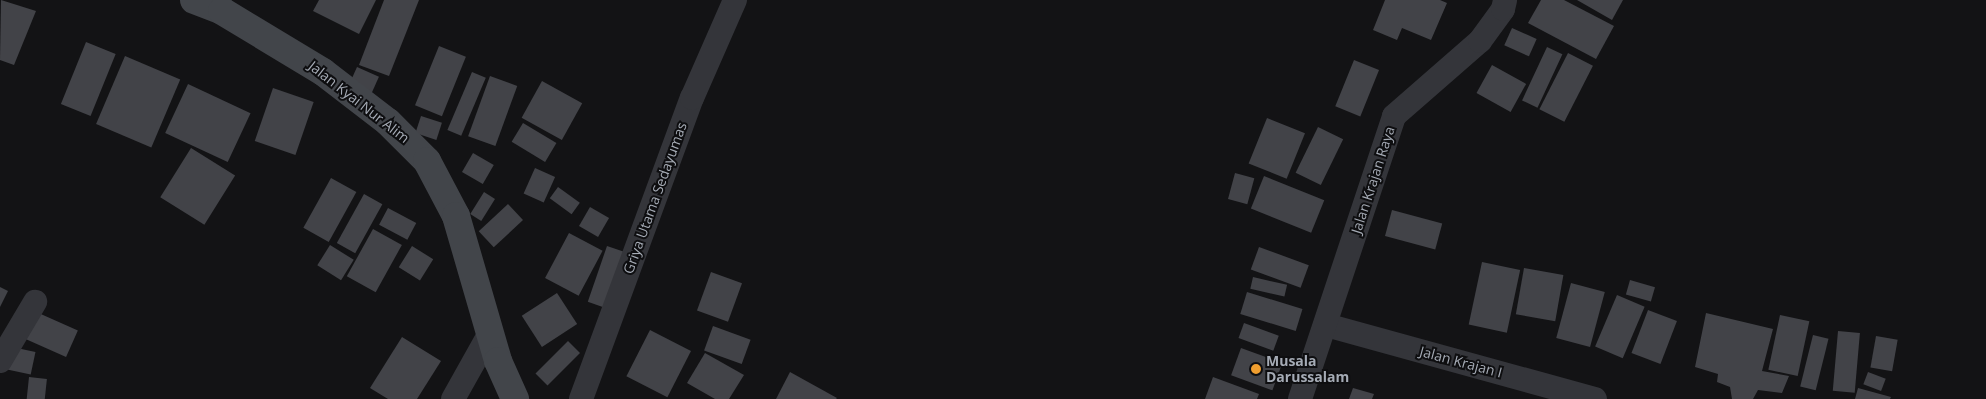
<!DOCTYPE html>
<html>
<head>
<meta charset="utf-8">
<style>
  body { margin:0 }
  #map { position:relative; width:1986px; height:399px; overflow:hidden; background:#131315; font-family:"Open Sans",sans-serif }
  div>[style] { position:absolute }
  .building>* { inset:0; background:#424348; transform-origin:0 0 }
  .street>* { height:24px; margin:-12px; padding:0 12px; transform-origin:12px; border-radius:12px; background:#34353a }
  .secondary>* { height:28px; margin:-14px; padding:0 14px; transform-origin:14px; border-radius:14px; background:#42454a }
  .dots>* { width:14px; height:14px; translate:-50% -50%; box-sizing:border-box; border:2px solid #0e0e10; border-radius:50% }
  span { translate:-50% -50%; white-space:nowrap; text-align:center; line-height:1.15; -webkit-text-stroke:4px #0e0e10; paint-order:stroke }
  .street-label { font-size:14px; color:#a5abb5 }
  .poi-label { font-size:14px; color:#a5abb5; font-weight:700 }
  .left { translate:0 -50%; text-align:left }
</style>
</head>
<body>
<div id="map">
  <div class="building">
    <div style="clip-path:polygon(1px 0,36px 11px,14px 65px,0 60px)"></div>
    <div style="clip-path:polygon(319px 0,376px 0,359px 34px,313px 11px)"></div>
    <div style="clip-path:polygon(384px 0,419px 0,389px 76px,359px 65px)"></div>
    <div style="clip-path:polygon(1385px 0,1440px 0,1447px 3px,1431px 40px,1402px 28px,1397px 40px,1373px 30px)"></div>
    <div style="clip-path:polygon(1541px 0,1564px 0,1614px 26px,1596px 59px,1528px 23px)"></div>
    <div style="clip-path:polygon(1577px 0,1623px 0,1612px 20px)"></div>
    <div style="left:1512px;top:28px;width:27px;height:19px;rotate:24deg"></div>
    <div style="left:86px;top:42px;width:32px;height:67px;rotate:22deg"></div>
    <div style="left:439px;top:46px;width:29px;height:64px;rotate:22deg"></div>
    <div style="left:1547px;top:47px;width:17px;height:59px;rotate:25deg"></div>
    <div style="left:1568px;top:53px;width:28px;height:63px;rotate:27deg"></div>
    <div style="left:125px;top:56px;width:60px;height:74px;rotate:23deg"></div>
    <div style="left:1354px;top:60px;width:27px;height:50px;rotate:22deg"></div>
    <div style="left:1492px;top:65px;width:39px;height:32px;rotate:29deg"></div>
    <div style="left:357px;top:67px;width:24px;height:23px;rotate:24deg"></div>
    <div style="left:472px;top:72px;width:15px;height:63px;rotate:23deg"></div>
    <div style="left:490px;top:76px;width:29px;height:64px;rotate:20deg"></div>
    <div style="left:542px;top:81px;width:46px;height:42px;rotate:29deg"></div>
    <div style="left:188px;top:84px;width:69px;height:54px;rotate:25deg"></div>
    <div style="left:273px;top:88px;width:43px;height:56px;rotate:19deg"></div>
    <div style="left:421px;top:116px;width:22px;height:18px;rotate:18deg"></div>
    <div style="left:1267px;top:118px;width:41px;height:49px;rotate:22deg"></div>
    <div style="left:523px;top:123px;width:39px;height:22px;rotate:31deg"></div>
    <div style="left:1318px;top:127px;width:28px;height:51px;rotate:26deg"></div>
    <div style="left:191px;top:148px;width:52px;height:58px;rotate:32deg"></div>
    <div style="left:473px;top:153px;width:24px;height:22px;rotate:30deg"></div>
    <div style="left:535px;top:168px;width:22px;height:28px;rotate:24deg"></div>
    <div style="left:1235px;top:173px;width:20px;height:27px;rotate:15deg"></div>
    <div style="left:1264px;top:176px;width:65px;height:35px;rotate:22deg"></div>
    <div style="left:331px;top:178px;width:29px;height:57px;rotate:29deg"></div>
    <div style="left:558px;top:187px;width:27px;height:14px;rotate:36deg"></div>
    <div style="left:484px;top:192px;width:13px;height:26px;rotate:32deg"></div>
    <div style="left:364px;top:194px;width:21px;height:56px;rotate:29deg"></div>
    <div style="left:508px;top:204px;width:22px;height:40px;rotate:47deg"></div>
    <div style="left:590px;top:207px;width:22px;height:22px;rotate:30deg"></div>
    <div style="left:388px;top:208px;width:32px;height:19px;rotate:28deg"></div>
    <div style="left:1392px;top:210px;width:52px;height:27px;rotate:15deg"></div>
    <div style="left:373px;top:229px;width:33px;height:54px;rotate:29deg"></div>
    <div style="left:569px;top:233px;width:38px;height:51px;rotate:28deg"></div>
    <div style="left:330px;top:245px;width:28px;height:24px;rotate:32deg"></div>
    <div style="left:412px;top:246px;width:25px;height:25px;rotate:32deg"></div>
    <div style="left:607px;top:246px;width:18px;height:59px;rotate:19deg"></div>
    <div style="left:1259px;top:247px;width:53px;height:24px;rotate:20deg"></div>
    <div style="left:1482px;top:262px;width:39px;height:64px;rotate:12deg"></div>
    <div style="left:1524px;top:268px;width:40px;height:47px;rotate:10deg"></div>
    <div style="left:711px;top:272px;width:33px;height:41px;rotate:20deg"></div>
    <div style="left:1253px;top:277px;width:35px;height:12px;rotate:13deg"></div>
    <div style="left:1630px;top:280px;width:26px;height:15px;rotate:16deg"></div>
    <div style="left:1571px;top:283px;width:35px;height:57px;rotate:15deg"></div>
    <div style="clip-path:polygon(0 287px,8px 291px,0 307px)"></div>
    <div style="left:1247px;top:292px;width:58px;height:23px;rotate:17deg"></div>
    <div style="left:557px;top:293px;width:37px;height:42px;rotate:57deg"></div>
    <div style="left:1617px;top:295px;width:30px;height:56px;rotate:23deg"></div>
    <div style="left:1648px;top:310px;width:31px;height:46px;rotate:21deg"></div>
    <div style="left:34px;top:311px;width:48px;height:29px;rotate:24deg"></div>
    <div style="clip-path:polygon(1706px 313px,1773px 329px,1762px 371px,1789px 376px,1782px 393px,1758px 390px,1753px 399px,1732px 399px,1730px 387px,1717px 382px,1718px 374px,1695px 367px)"></div>
    <div style="left:1780px;top:315px;width:30px;height:56px;rotate:12deg"></div>
    <div style="left:1244px;top:323px;width:37px;height:16px;rotate:20deg"></div>
    <div style="left:713px;top:326px;width:40px;height:26px;rotate:20deg"></div>
    <div style="left:650px;top:330px;width:46px;height:52px;rotate:27deg"></div>
    <div style="left:1838px;top:331px;width:22px;height:60px;rotate:5deg"></div>
    <div style="left:1813px;top:335px;width:16px;height:53px;rotate:14deg"></div>
    <div style="left:1876px;top:336px;width:22px;height:32px;rotate:10deg"></div>
    <div style="clip-path:polygon(402px 337px,441px 361px,417px 399px,388px 399px,370px 388px)"></div>
    <div style="left:568px;top:341px;width:17px;height:46px;rotate:45deg"></div>
    <div style="left:12px;top:347px;width:24px;height:23px;rotate:12deg"></div>
    <div style="left:1241px;top:348px;width:44px;height:29px;rotate:20deg"></div>
    <div style="clip-path:polygon(705px 353px,744px 375px,729px 399px,715px 399px,687px 383px)"></div>
    <div style="clip-path:polygon(790px 372px,837px 398px,836px 399px,776px 399px)"></div>
    <div style="left:1868px;top:372px;width:19px;height:13px;rotate:21deg"></div>
    <div style="left:29px;top:377px;width:18px;height:22px;rotate:6deg"></div>
    <div style="clip-path:polygon(1213px 377px,1259px 394px,1257px 399px,1205px 399px)"></div>
    <div style="clip-path:polygon(1353px 388px,1374px 394px,1372px 399px,1349px 399px)"></div>
    <div style="clip-path:polygon(1858px 388px,1891px 397px,1890px 399px,1855px 399px)"></div>
  </div>
  <div class="street">
    <div style="left:1326px;top:325px;width:279px;rotate:15.4deg"></div>
    <div style="left:0;top:361px;width:69px;rotate:-59.3deg"></div>
    <div style="left:453px;top:399px;width:76px;rotate:-60.7deg"></div>
    <div style="left:581px;top:399px;width:321px;rotate:-69.8deg"></div>
    <div style="left:692px;top:98px;width:107px;rotate:-66.3deg"></div>
    <div style="left:1300px;top:399px;width:298px;rotate:-71.6deg"></div>
    <div style="left:1394px;top:116px;width:114px;rotate:-41.1deg"></div>
    <div style="left:1480px;top:41px;width:39px;rotate:-54deg"></div>
    <div style="left:1503px;top:9px;width:9px;rotate:-77deg"></div>
  </div>
  <div class="secondary">
    <div style="left:194px;top:0;width:30px;rotate:21deg"></div>
    <div style="left:222px;top:11px;width:118px;rotate:31.1deg"></div>
    <div style="left:323px;top:72px;width:82px;rotate:37.6deg"></div>
    <div style="left:388px;top:122px;width:55px;rotate:45deg"></div>
    <div style="left:427px;top:161px;width:62px;rotate:62.2deg"></div>
    <div style="left:456px;top:216px;width:151px;rotate:73.8deg"></div>
    <div style="left:498px;top:361px;width:42px;rotate:65.9deg"></div>
  </div>
  <div class="dots">
    <div style="left:1256px;top:369px;background:#f09e2f"></div>
  </div>
  <div class="street-label">
    <span style="left:359px;top:102px;rotate:38deg">Jalan Kyai Nur Alim</span>
    <span style="left:1373px;top:180px;rotate:-72deg">Jalan Krajan Raya</span>
    <span style="left:655px;top:198px;rotate:-70deg">Griya Utama Sedayumas</span>
    <span style="left:1461px;top:362px;rotate:15deg">Jalan Krajan I</span>
  </div>
  <div class="poi-label">
    <span class="left" style="left:1266px;top:369px">Musala<br>Darussalam</span>
  </div>
</div>
</body>
</html>
